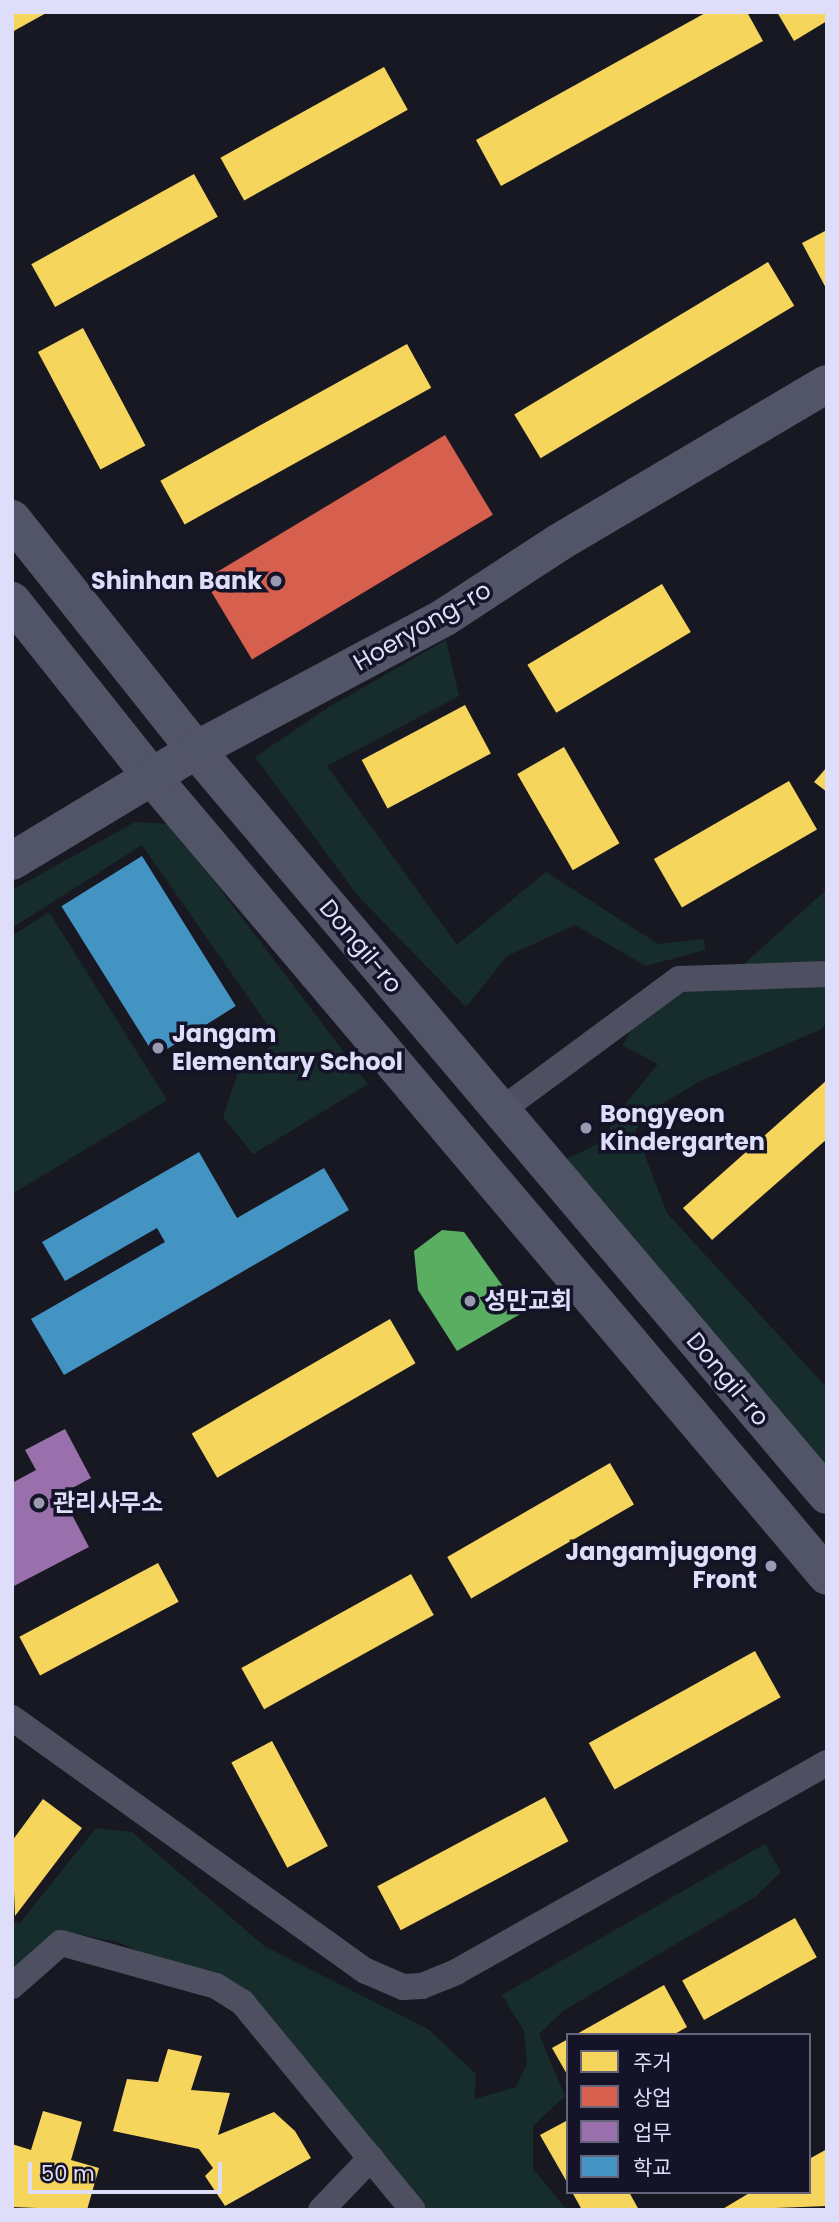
<!DOCTYPE html>
<html>
<head>
<meta charset="utf-8">
<style>
  body { margin:0 }
  #map { position:relative; width:839px; height:2222px; overflow:hidden; background:#181822; font-family:Poppins,"Noto Sans KR",sans-serif }
  div>[style] { position:absolute }
  .green>* { inset:0; background:#172d2c }
  .homes>* { inset:0; background:#f6d55c; transform-origin:0 0 }
  .shops>* { inset:0; background:#d6604d; transform-origin:0 0 }
  .offices>* { inset:0; background:#9970ab }
  .schools>* { inset:0; background:#4393c3; transform-origin:0 0 }
  .public>* { inset:0; background:#5aae61 }
  .street>* { height:26px; margin:-13px; padding:0 13px; transform-origin:13px; border-radius:13px; background:#4e4f61 }
  .secondary>* { height:38px; margin:-19px; padding:0 19px; transform-origin:19px; border-radius:19px; background:#525467 }
  .dots>* { width:19px; height:19px; translate:-50% -50%; box-sizing:border-box; border:4px solid #141327; border-radius:50% }
  span { translate:-50% -50%; white-space:nowrap; text-align:center; line-height:1.15; -webkit-text-stroke:7px #141327; paint-order:stroke }
  .poi-label { font-size:24px; color:#dedefb; font-weight:700 }
  .right { translate:-100% -50%; text-align:right }
  .left { translate:0 -50%; text-align:left }
  .street-label { font-size:24px; color:#dedefb }
  .frame { position:absolute; inset:0; border:14px solid #dedefb; pointer-events:none }
  .legend { position:absolute; left:566px; top:2033px; width:245px; height:161px; box-sizing:border-box; background:#141327; border:2px solid #65647c; margin:0; padding:9px 12px; list-style:none; font-size:21px; color:#dedefb }
  .legend li { display:flex; align-items:center; gap:14px; height:35px }
  .legend b { width:35px; border:2px solid #65647c }
  .scale { position:absolute; left:28px; top:2162px; width:194px; height:32px; box-sizing:border-box; border:4px solid #dedefb; border-top:0; padding-left:9px; font-size:21px; line-height:24px; white-space:nowrap; color:#dedefb; -webkit-text-stroke:5px #141327; paint-order:stroke }
</style>
</head>
<body>
<div id="map">
  <div class="green">
    <div style="clip-path:polygon(446px 640px,459px 696px,327px 766px,457px 945px,546px 872px,658px 944px,704px 939px,705px 950px,646px 966px,575px 925px,507px 956px,466px 1007px,358px 896px,255px 757px,329px 707px)"></div>
    <div style="clip-path:polygon(135px 822px,171px 824px,368px 1084px,253px 1154px,223px 1117px,238px 1072px,278px 1040px,142px 845px,12px 928px,12px 890px)"></div>
    <div style="clip-path:polygon(827px 889px,827px 1021px,822px 1029px,700px 1081px,656px 1108px,635px 1130px,667px 1213px,827px 1388px,827px 1475px,562px 1161px,602px 1142px,618px 1113px,658px 1064px,622px 1045px,672px 971px,744px 964px)"></div>
    <div style="clip-path:polygon(49px 912px,167px 1100px,12px 1194px,12px 936px)"></div>
    <div style="clip-path:polygon(96px 1828px,132px 1832px,264px 1946px,428px 2029px,476px 2074px,474px 2099px,516px 2087px,527px 2064px,524px 2031px,502px 1995px,765px 1844px,781px 1872px,755px 1897px,563px 2011px,539px 2034px,565px 2096px,533px 2126px,533px 2169px,567px 2210px,428px 2210px,250px 1996px,117px 1942px,63px 1931px,12px 1977px,12px 1922px,20px 1923px)"></div>
  </div>
  <div class="homes">
    <div style="clip-path:polygon(12px 12px,48px 12px,12px 32px)"></div>
    <div style="clip-path:polygon(707px 12px,747px 12px,763px 41px,501px 186px,476px 140px)"></div>
    <div style="clip-path:polygon(777px 12px,827px 12px,827px 21px,794px 41px)"></div>
    <div style="left:384px;top:67px;width:49px;height:187px;rotate:61deg"></div>
    <div style="left:194px;top:174px;width:49px;height:186px;rotate:61deg"></div>
    <div style="clip-path:polygon(827px 230px,827px 290px,802px 243px)"></div>
    <div style="left:768px;top:262px;width:51px;height:296px;rotate:59deg"></div>
    <div style="left:83px;top:328px;width:133px;height:51px;rotate:62deg"></div>
    <div style="left:407px;top:344px;width:50px;height:282px;rotate:61deg"></div>
    <div style="left:662px;top:584px;width:56px;height:157px;rotate:59deg"></div>
    <div style="left:465px;top:705px;width:55px;height:117px;rotate:62deg"></div>
    <div style="left:564px;top:747px;width:111px;height:54px;rotate:60deg"></div>
    <div style="clip-path:polygon(827px 767px,827px 792px,814px 782px)"></div>
    <div style="left:789px;top:781px;width:56px;height:156px;rotate:60deg"></div>
    <div style="clip-path:polygon(827px 1080px,827px 1139px,712px 1240px,683px 1208px)"></div>
    <div style="left:390px;top:1319px;width:51px;height:229px;rotate:60deg"></div>
    <div style="left:610px;top:1463px;width:48px;height:188px;rotate:60deg"></div>
    <div style="left:158px;top:1563px;width:44px;height:157px;rotate:62deg"></div>
    <div style="left:411px;top:1574px;width:47px;height:194px;rotate:61deg"></div>
    <div style="left:755px;top:1651px;width:53px;height:190px;rotate:61deg"></div>
    <div style="left:272px;top:1741px;width:119px;height:46px;rotate:62deg"></div>
    <div style="left:545px;top:1797px;width:50px;height:190px;rotate:62deg"></div>
    <div style="clip-path:polygon(43px 1799px,82px 1828px,15px 1916px,12px 1841px)"></div>
    <div style="left:795px;top:1918px;width:45px;height:129px;rotate:61deg"></div>
    <div style="clip-path:polygon(664px 1985px,687px 2027px,673px 2035px,575px 2035px)"></div>
    <div style="clip-path:polygon(568px 2039px,568px 2076px,552px 2048px)"></div>
    <div style="clip-path:polygon(168px 2049px,202px 2056px,191px 2090px,230px 2093px,218px 2135px,274px 2112px,295px 2131px,311px 2158px,225px 2206px,205px 2176px,213px 2168px,199px 2149px,113px 2131px,127px 2079px,158px 2082px)"></div>
    <div style="clip-path:polygon(43px 2111px,82px 2122px,71px 2160px,99px 2168px,87px 2210px,12px 2207px,12px 2144px,31px 2150px)"></div>
    <div style="clip-path:polygon(568px 2120px,568px 2184px,540px 2135px)"></div>
    <div style="clip-path:polygon(827px 2149px,827px 2206px,721px 2210px,751px 2192px,809px 2192px,809px 2159px)"></div>
    <div style="clip-path:polygon(572px 2192px,629px 2192px,639px 2210px,582px 2210px)"></div>
  </div>
  <div class="shops">
    <div style="left:445px;top:435px;width:93px;height:281px;rotate:59deg"></div>
  </div>
  <div class="offices">
    <div style="clip-path:polygon(65px 1429px,91px 1478px,61px 1494px,89px 1547px,12px 1587px,12px 1483px,36px 1470px,25px 1450px)"></div>
  </div>
  <div class="schools">
    <div style="left:142px;top:856px;width:177px;height:95px;rotate:58deg"></div>
    <div style="clip-path:polygon(199px 1152px,237px 1218px,324px 1168px,349px 1210px,64px 1375px,31px 1319px,165px 1242px,157px 1228px,65px 1281px,42px 1242px)"></div>
  </div>
  <div class="public">
    <div style="clip-path:polygon(442px 1230px,464px 1232px,522px 1313px,457px 1351px,418px 1290px,414px 1251px)"></div>
  </div>
  <div class="street">
    <div style="left:500px;top:1111px;width:222px;rotate:-36.4deg"></div>
    <div style="left:679px;top:979px;width:148px;rotate:-1.9deg"></div>
    <div style="left:12px;top:1718px;width:435px;rotate:35.6deg"></div>
    <div style="left:366px;top:1971px;width:40px;rotate:23.4deg"></div>
    <div style="left:403px;top:1987px;width:19px;rotate:-3deg"></div>
    <div style="left:422px;top:1986px;width:37px;rotate:-22deg"></div>
    <div style="left:456px;top:1972px;width:426px;rotate:-29.4deg"></div>
    <div style="left:12px;top:1986px;width:65px;rotate:-41.3deg"></div>
    <div style="left:61px;top:1943px;width:161px;rotate:15.5deg"></div>
    <div style="left:216px;top:1986px;width:31px;rotate:32deg"></div>
    <div style="left:242px;top:2002px;width:269px;rotate:50.6deg"></div>
    <div style="left:321px;top:2210px;width:72px;rotate:-46.1deg"></div>
  </div>
  <div class="secondary">
    <div style="left:12px;top:519px;width:295px;rotate:51.5deg"></div>
    <div style="left:196px;top:750px;width:976px;rotate:49.74deg"></div>
    <div style="left:12px;top:601px;width:223px;rotate:51.5deg"></div>
    <div style="left:151px;top:776px;width:1047px;rotate:49.8deg"></div>
    <div style="left:12px;top:861px;width:215px;rotate:-31.1deg"></div>
    <div style="left:196px;top:750px;width:282px;rotate:-28.1deg"></div>
    <div style="left:445px;top:617px;width:135px;rotate:-33.2deg"></div>
    <div style="left:558px;top:543px;width:312px;rotate:-30.6deg"></div>
  </div>
  <div class="dots">
    <div style="left:276px;top:581px;background:#9999af"></div>
    <div style="left:158px;top:1048px;background:#9999af"></div>
    <div style="left:586px;top:1128px;background:#9999af"></div>
    <div style="left:470px;top:1301px;background:#9999af"></div>
    <div style="left:39px;top:1503px;background:#9999af"></div>
    <div style="left:771px;top:1566px;background:#9999af"></div>
  </div>
  <div class="poi-label">
    <span class="right" style="left:262px;top:581px">Shinhan Bank</span>
    <span class="left" style="left:172px;top:1048px">Jangam<br>Elementary School</span>
    <span class="left" style="left:600px;top:1128px">Bongyeon<br>Kindergarten</span>
    <span class="left" style="left:484px;top:1301px">성만교회</span>
    <span class="left" style="left:53px;top:1503px">관리사무소</span>
    <span class="right" style="left:757px;top:1566px">Jangamjugong<br>Front</span>
  </div>
  <div class="street-label">
    <span style="left:422px;top:626px;rotate:-30deg">Hoeryong-ro</span>
    <span style="left:361px;top:946px;rotate:50deg">Dongil-ro</span>
    <span style="left:728px;top:1379px;rotate:50deg">Dongil-ro</span>
  </div>
  <div class="frame"></div>
  <ul class="legend">
  <li><b style="height:19px;background:#f6d55c"></b>주거</li>
  <li><b style="height:19px;background:#d6604d"></b>상업</li>
  <li><b style="height:19px;background:#9970ab"></b>업무</li>
  <li><b style="height:19px;background:#4393c3"></b>학교</li>
  </ul>
  <div class="scale">50 m</div>
</div>
</body>
</html>
